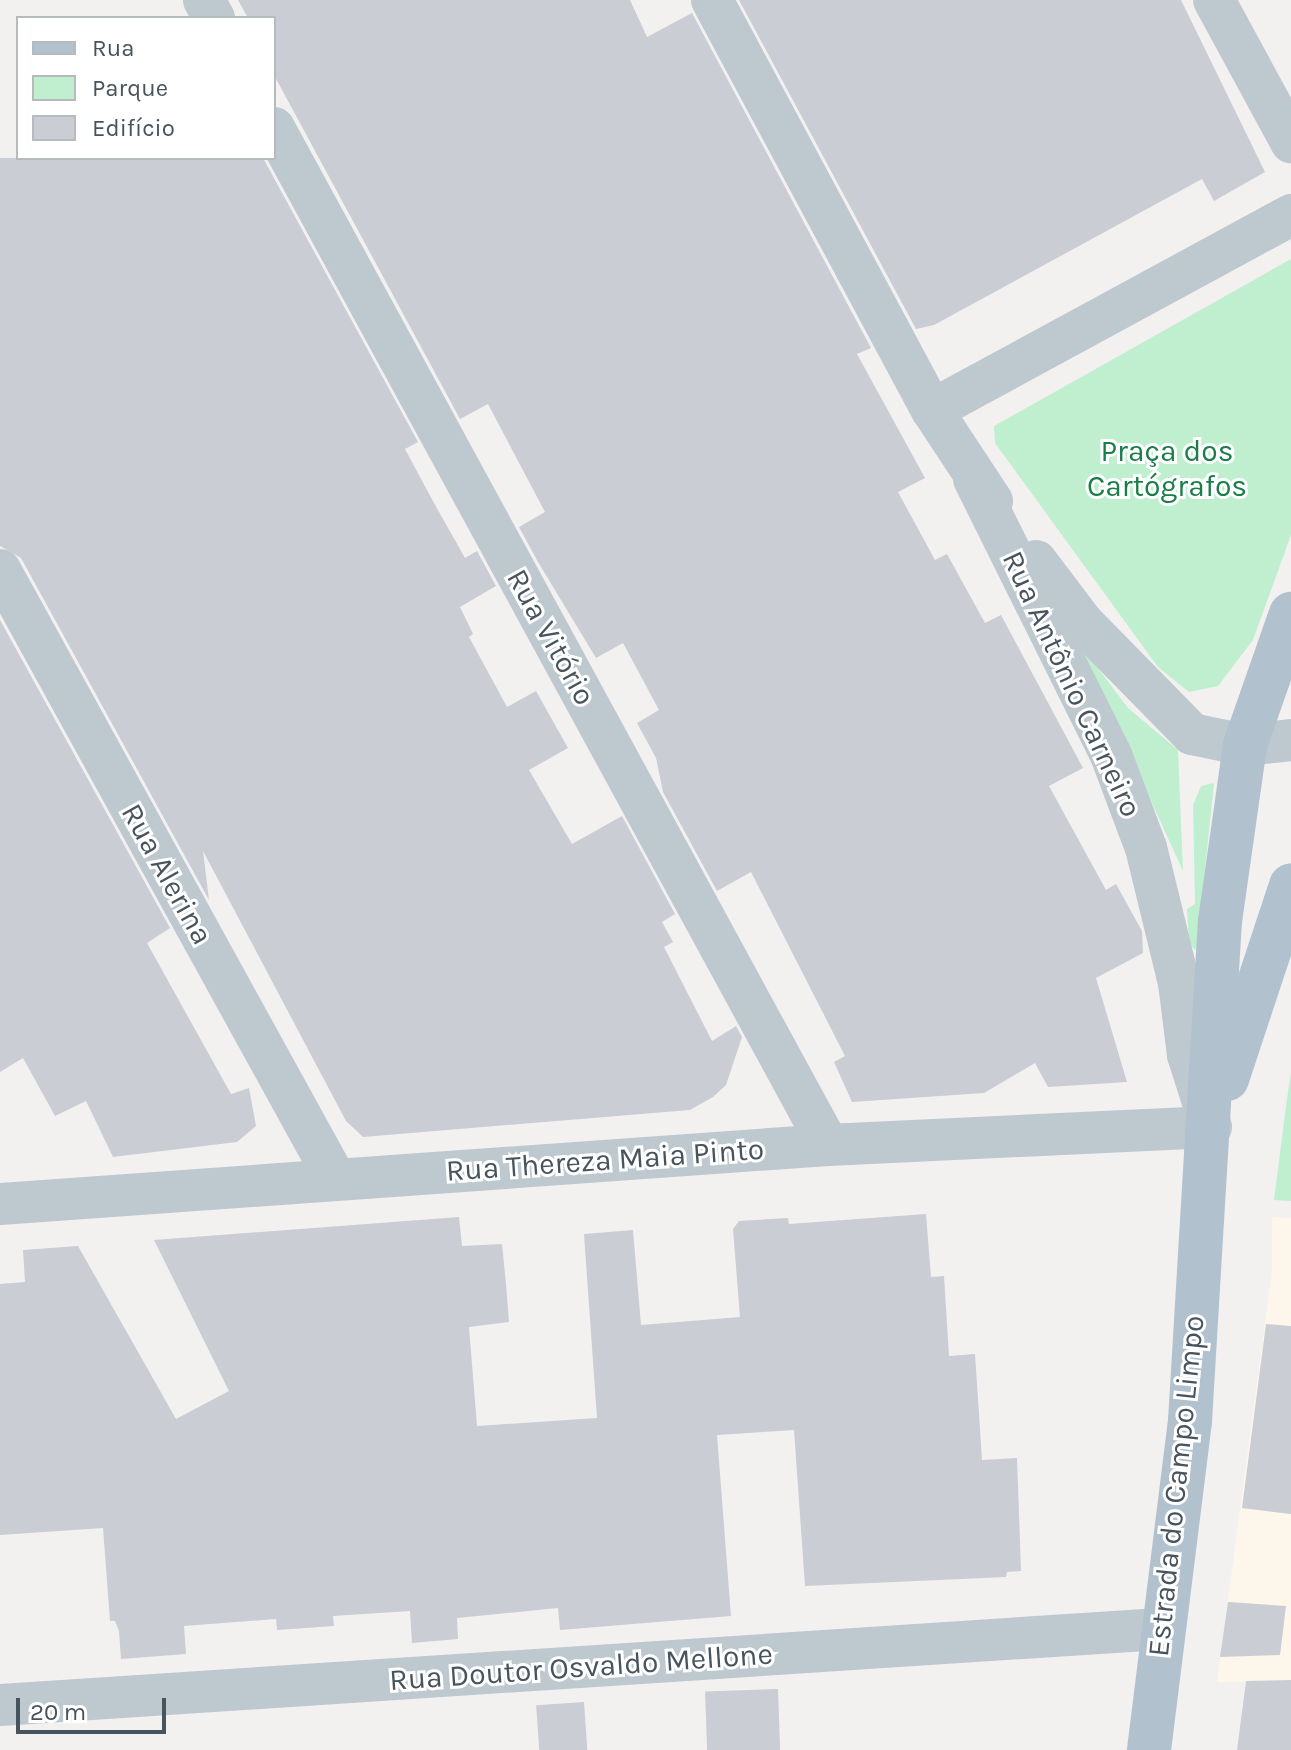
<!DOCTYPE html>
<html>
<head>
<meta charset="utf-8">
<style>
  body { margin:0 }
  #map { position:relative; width:1291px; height:1750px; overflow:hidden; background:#f3f0f0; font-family:Karla,sans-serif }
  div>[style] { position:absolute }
  .commercial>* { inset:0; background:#fcf6eb }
  .green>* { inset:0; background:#c0efd0 }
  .building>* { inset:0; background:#cacdd3; transform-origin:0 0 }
  .street>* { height:42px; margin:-21px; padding:0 21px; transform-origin:21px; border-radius:21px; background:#bec8cf }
  .primary>* { height:44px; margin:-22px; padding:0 22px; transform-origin:22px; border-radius:22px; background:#b1c1ce }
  span { translate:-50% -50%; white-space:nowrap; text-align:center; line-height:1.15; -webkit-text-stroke:6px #fff; paint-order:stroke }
  .park-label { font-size:30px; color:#197e48 }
  .street-label { font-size:30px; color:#48545d }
  .legend { position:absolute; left:16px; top:16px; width:260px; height:144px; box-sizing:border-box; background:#fff; border:2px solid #b6bbbe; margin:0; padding:10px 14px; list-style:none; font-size:24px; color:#48545d }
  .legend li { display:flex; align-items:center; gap:16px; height:40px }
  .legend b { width:40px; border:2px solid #b6bbbe }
  .scale { position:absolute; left:16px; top:1698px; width:150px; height:36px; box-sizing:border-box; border:4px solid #48545d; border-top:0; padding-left:10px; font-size:24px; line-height:28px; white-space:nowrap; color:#48545d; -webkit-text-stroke:6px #fff; paint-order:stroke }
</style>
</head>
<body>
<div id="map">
  <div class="commercial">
    <div style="clip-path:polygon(1272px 1217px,1291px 1218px,1291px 1750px,1237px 1750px,1246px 1682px,1217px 1682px,1272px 1271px)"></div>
  </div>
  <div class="green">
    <div style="clip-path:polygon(1291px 259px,1291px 535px,1253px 640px,1218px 686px,1189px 692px,1158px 667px,995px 443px,994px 426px)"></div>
    <div style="clip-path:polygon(1079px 643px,1128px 708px,1178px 750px,1183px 871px)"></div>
    <div style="clip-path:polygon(1214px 783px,1197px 949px,1195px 950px,1189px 943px,1187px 909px,1195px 904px,1193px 805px,1201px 786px)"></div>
    <div style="clip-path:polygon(1291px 1072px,1291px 1201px,1274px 1200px,1286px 1106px)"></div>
  </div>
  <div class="building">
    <div style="clip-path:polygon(238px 0,630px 0,647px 37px,692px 13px,871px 348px,857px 354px,925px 478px,898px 492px,935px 560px,947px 554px,985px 623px,1001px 615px,1083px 768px,1049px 786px,1106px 890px,1116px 884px,1142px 931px,1143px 953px,1096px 978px,1127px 1082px,1048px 1087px,1035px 1063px,984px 1093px,852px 1102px,834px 1062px,845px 1056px,751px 872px,717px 891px,663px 792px,656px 758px,637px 723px,659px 710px,623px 643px,596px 658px,538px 562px,519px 527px,545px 512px,488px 404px,460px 419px,274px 75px,274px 18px,248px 18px)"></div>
    <div style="clip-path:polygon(739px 0,1181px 0,1265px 172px,1214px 201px,1202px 179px,934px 325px,916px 329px)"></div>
    <div style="clip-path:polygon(0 158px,263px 158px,418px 442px,405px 449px,434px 503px,465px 558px,477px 551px,496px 586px,460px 607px,473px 634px,469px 637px,507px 707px,536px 691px,568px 748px,529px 770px,572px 844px,622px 816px,675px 914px,662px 922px,673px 942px,664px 947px,712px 1041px,736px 1026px,742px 1037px,726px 1085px,713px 1097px,690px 1110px,363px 1137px,346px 1121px,203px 851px,209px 900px,21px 558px,0 546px)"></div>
    <div style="clip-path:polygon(0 620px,170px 928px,147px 943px,231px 1094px,249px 1088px,256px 1126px,237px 1142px,113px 1157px,86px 1101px,55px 1116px,23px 1058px,0 1072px)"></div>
    <div style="clip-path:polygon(926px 1214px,931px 1277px,944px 1276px,949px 1356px,975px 1354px,982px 1460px,1017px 1458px,1021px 1571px,1007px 1572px,1006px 1577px,805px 1586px,794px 1430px,717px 1435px,731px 1616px,560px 1630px,558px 1608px,457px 1618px,458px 1639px,412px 1643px,410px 1611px,333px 1616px,334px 1626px,277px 1630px,276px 1619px,184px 1626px,186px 1654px,121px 1659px,119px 1631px,115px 1621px,110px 1621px,103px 1528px,0 1535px,0 1284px,25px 1282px,23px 1250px,78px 1246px,176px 1419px,229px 1391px,154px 1240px,459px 1217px,462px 1246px,502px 1244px,506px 1284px,509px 1322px,469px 1327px,477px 1426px,597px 1418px,584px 1234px,633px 1230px,641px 1325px,740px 1317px,733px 1229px,739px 1221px,788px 1218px,789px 1224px)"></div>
    <div style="clip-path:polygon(1266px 1324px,1291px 1326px,1291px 1514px,1242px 1508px)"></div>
    <div style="clip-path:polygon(1228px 1602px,1286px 1606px,1280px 1655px,1220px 1657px)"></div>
    <div style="clip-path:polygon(1291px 1680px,1291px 1750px,1237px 1750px,1246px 1681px)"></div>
    <div style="left:778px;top:1689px;width:61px;height:73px;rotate:88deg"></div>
    <div style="left:584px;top:1702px;width:48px;height:48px;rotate:86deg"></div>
  </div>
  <div class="street">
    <div style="left:204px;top:0;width:21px;rotate:61deg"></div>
    <div style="left:712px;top:0;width:465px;rotate:61.8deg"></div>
    <div style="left:932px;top:410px;width:109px;rotate:56.6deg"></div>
    <div style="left:1214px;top:0;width:162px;rotate:61.5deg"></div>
    <div style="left:274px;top:128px;width:1158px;rotate:61.42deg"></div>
    <div style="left:932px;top:410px;width:409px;rotate:-28.5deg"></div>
    <div style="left:1036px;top:561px;width:78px;rotate:52.8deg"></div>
    <div style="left:1083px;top:623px;width:156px;rotate:45.5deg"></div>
    <div style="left:1192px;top:734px;width:54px;rotate:11.7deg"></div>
    <div style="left:1245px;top:745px;width:46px;rotate:-6.2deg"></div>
    <div style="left:0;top:570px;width:694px;rotate:61.15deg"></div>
    <div style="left:0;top:1204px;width:830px;rotate:-4.08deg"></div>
    <div style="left:828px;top:1145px;width:383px;rotate:-2.7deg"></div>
    <div style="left:1211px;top:1127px;width:76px;rotate:-107.7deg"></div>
    <div style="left:1188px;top:1055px;width:73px;rotate:-97.1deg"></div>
    <div style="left:1179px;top:983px;width:139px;rotate:-103.7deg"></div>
    <div style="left:1146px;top:848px;width:99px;rotate:-110.6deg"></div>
    <div style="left:1111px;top:755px;width:308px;rotate:-116.4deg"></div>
    <div style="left:0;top:1705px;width:1163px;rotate:-3.75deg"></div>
  </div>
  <div class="primary">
    <div style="left:1227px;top:1079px;width:204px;rotate:-71.7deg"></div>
    <div style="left:1149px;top:1750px;width:332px;rotate:-82.9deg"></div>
    <div style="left:1190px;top:1421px;width:501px;rotate:-86.57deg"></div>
    <div style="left:1220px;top:921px;width:178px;rotate:-81.9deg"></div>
    <div style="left:1245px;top:745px;width:139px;rotate:-70.7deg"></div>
  </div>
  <div class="park-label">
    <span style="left:1167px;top:468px">Praça dos<br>Cartógrafos</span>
  </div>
  <div class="street-label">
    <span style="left:551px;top:637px;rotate:61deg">Rua Vitório</span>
    <span style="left:1072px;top:684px;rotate:65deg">Rua Antônio Carneiro</span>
    <span style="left:167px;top:874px;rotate:61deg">Rua Alerina</span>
    <span style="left:605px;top:1160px;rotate:-4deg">Rua Thereza Maia Pinto</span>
    <span style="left:1176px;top:1486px;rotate:-84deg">Estrada do Campo Limpo</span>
    <span style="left:581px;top:1667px;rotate:-4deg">Rua Doutor Osvaldo Mellone</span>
  </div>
  <ul class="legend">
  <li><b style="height:10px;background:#b1c1ce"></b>Rua</li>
  <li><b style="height:22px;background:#c0efd0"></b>Parque</li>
  <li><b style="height:22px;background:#cacdd3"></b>Edifício</li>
  </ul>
  <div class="scale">20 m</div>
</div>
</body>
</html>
